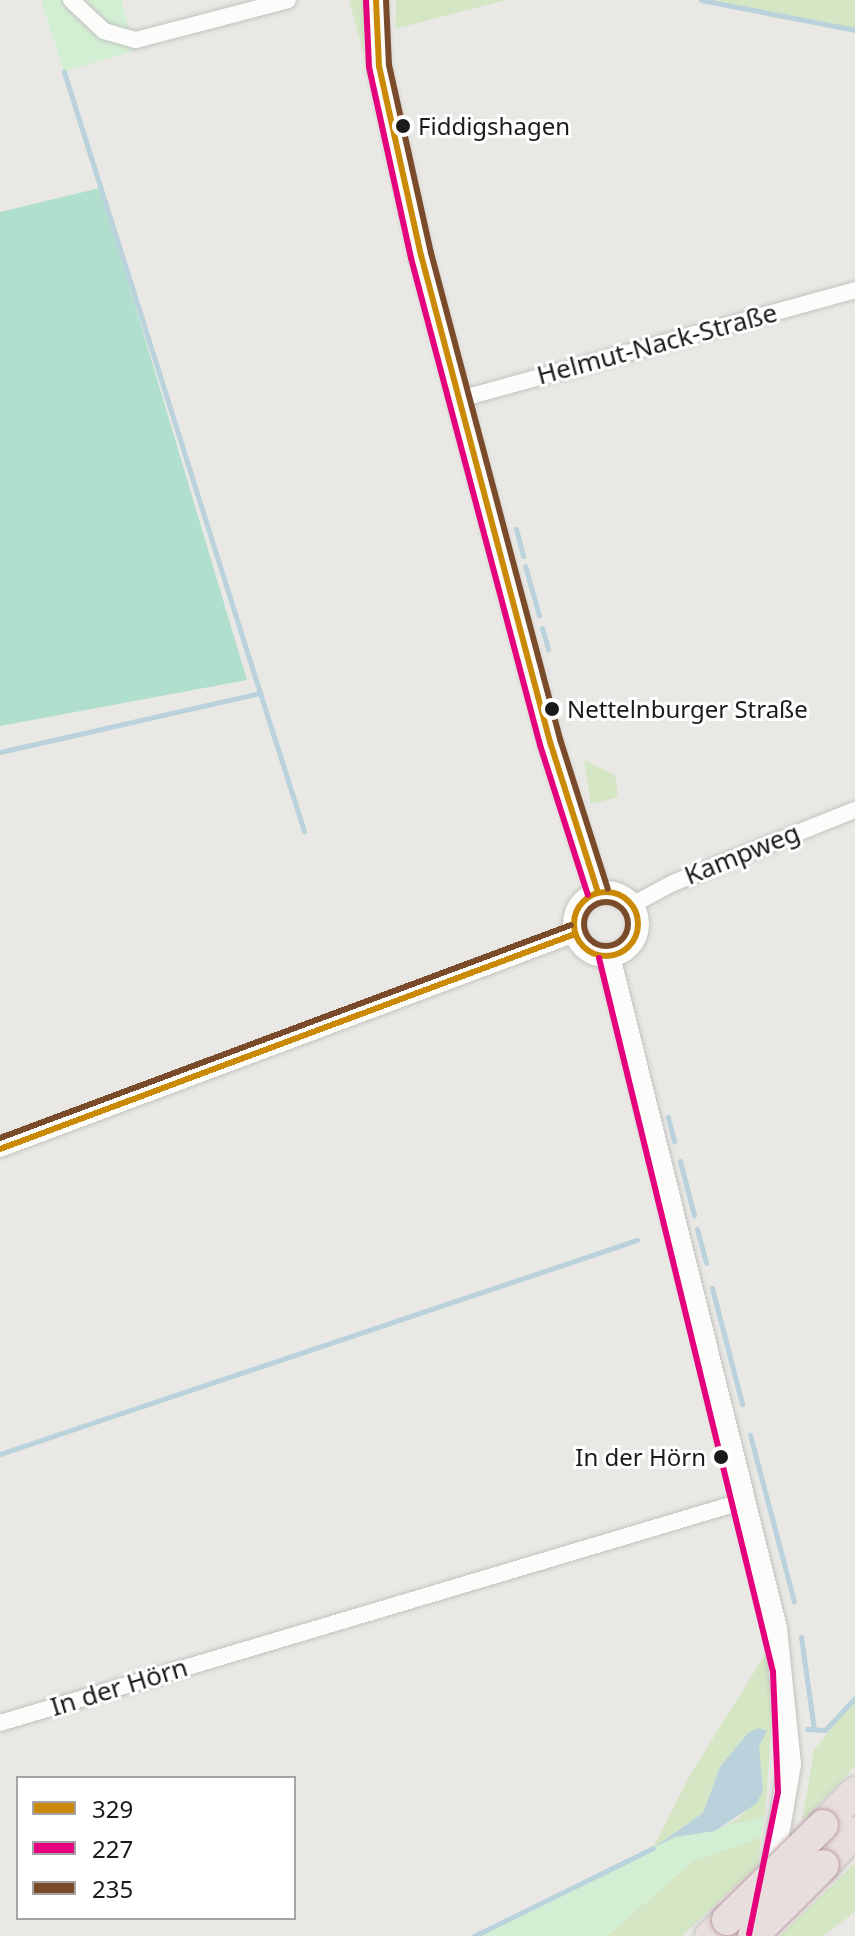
<!DOCTYPE html>
<html>
<head>
<meta charset="utf-8">
<style>
  body { margin:0 }
  #map { position:relative; width:855px; height:1936px; overflow:hidden; background:#e9e8e4; font-family:"Noto Sans",sans-serif }
  div>[style] { position:absolute }
  .grass>* { inset:0; background:#d4e6c4 }
  .park>* { inset:0; background:#d2efd4 }
  .pitch>* { inset:0; background:#b1dfce }
  .water>* { inset:0; background:#b9d2db }
  .stream>* { height:5px; margin:-2.5px; padding:0 2.5px; transform-origin:2.5px; border-radius:2.5px; background:#b9d2db }
  .roads { filter:drop-shadow(0 0 2px #c2c2c0) drop-shadow(0 0 2px #c2c2c0) }
  .minor>* { height:16px; margin:-8px; padding:0 8px; transform-origin:8px; border-radius:8px; background:#fcfcfb }
  .tertiary>* { height:22px; margin:-11px; padding:0 11px; transform-origin:11px; border-radius:11px; background:#fcfcfb }
  .tertiary>.ring { margin:-11px; padding:0; box-sizing:content-box; background:none; border:22px solid #fcfcfb; border-radius:50% }
  .motorway>* { height:30px; margin:-15px; padding:0 15px; transform-origin:15px; border-radius:15px; background:#e8dede }
  .bridges { filter:drop-shadow(0 0 2px #bc9ea4) drop-shadow(0 0 2px #bc9ea4) }
  .motorway-bridge>* { height:30px; margin:-15px; padding:0 15px; transform-origin:15px; border-radius:15px; background:#e8dede }
  .bus-1>* { height:6px; margin:-3px; padding:0 3px; transform-origin:3px; border-radius:3px; background:#cb8a05 }
  .bus-1>.ring { margin:-3px; padding:0; box-sizing:content-box; background:none; border:6px solid #cb8a05; border-radius:50% }
  .bus-2>* { height:6px; margin:-3px; padding:0 3px; transform-origin:3px; border-radius:3px; background:#e5007d }
  .bus-3>* { height:6px; margin:-3px; padding:0 3px; transform-origin:3px; border-radius:3px; background:#7a4b2a }
  .bus-3>.ring { margin:-3px; padding:0; box-sizing:content-box; background:none; border:6px solid #7a4b2a; border-radius:50% }
  .dots>* { width:22px; height:22px; translate:-50% -50%; box-sizing:border-box; border:4px solid #fff; border-radius:50% }
  span { translate:-50% -50%; white-space:nowrap; text-align:center; line-height:1.15; -webkit-text-stroke:6px #fff; paint-order:stroke }
  .bus-label { font-size:24px; color:#1b1b1b }
  .left { translate:0 -50%; text-align:left }
  .right { translate:-100% -50%; text-align:right }
  .street-label { font-size:26px; color:#1b1b1b }
  .legend { position:absolute; left:16px; top:1776px; width:280px; height:144px; box-sizing:border-box; background:#fff; border:2px solid #a4a4a4; margin:0; padding:10px 14px; list-style:none; font-size:24px; color:#1b1b1b }
  .legend li { display:flex; align-items:center; gap:16px; height:40px }
  .legend b { width:40px; border:2px solid #a4a4a4 }
</style>
</head>
<body>
<div id="map">
  <div class="grass">
    <div style="clip-path:polygon(349px 0,364px 0,364px 54px,363px 52px)"></div>
    <div style="clip-path:polygon(396px 0,506px 0,395px 29px)"></div>
    <div style="clip-path:polygon(701px 0,855px 0,855px 30px,774px 18px)"></div>
    <div style="clip-path:polygon(584px 760px,615px 775px,618px 797px,591px 804px)"></div>
    <div style="clip-path:polygon(766px 1653px,772px 1718px,765px 1817px,715px 1831px,738px 1819px,763px 1790px,759px 1745px,748px 1733px,720px 1767px,703px 1813px,653px 1848px,690px 1775px)"></div>
    <div style="clip-path:polygon(855px 1698px,855px 1766px,802px 1821px,814px 1750px)"></div>
    <div style="clip-path:polygon(761px 1837px,758px 1864px,682px 1936px,607px 1936px,693px 1861px)"></div>
    <div style="clip-path:polygon(855px 1863px,855px 1912px,823px 1936px,780px 1936px)"></div>
  </div>
  <div class="park">
    <div style="clip-path:polygon(41px 0,121px 0,136px 50px,64px 72px)"></div>
    <div style="clip-path:polygon(765px 1817px,761px 1837px,693px 1861px,607px 1936px,478px 1936px,675px 1837px)"></div>
  </div>
  <div class="pitch">
    <div style="clip-path:polygon(100px 188px,247px 680px,0 726px,0 212px)"></div>
  </div>
  <div class="water">
    <div style="clip-path:polygon(758px 1728px,767px 1731px,759px 1746px,763px 1790px,757px 1803px,715px 1831px,675px 1837px,653px 1848px,703px 1813px,720px 1767px,748px 1733px)"></div>
  </div>
  <div class="stream">
    <div style="left:701px;top:0;width:157px;rotate:11deg"></div>
    <div style="left:64px;top:72px;width:651px;rotate:72.48deg"></div>
    <div style="left:516px;top:529px;width:28px;rotate:75deg"></div>
    <div style="left:525px;top:566px;width:51px;rotate:74.1deg"></div>
    <div style="left:542px;top:628px;width:22px;rotate:74deg"></div>
    <div style="left:0;top:752px;width:267px;rotate:-12.8deg"></div>
    <div style="left:260px;top:693px;width:145px;rotate:72.3deg"></div>
    <div style="left:668px;top:1117px;width:25px;rotate:76deg"></div>
    <div style="left:680px;top:1161px;width:56px;rotate:75.5deg"></div>
    <div style="left:697px;top:1229px;width:35px;rotate:75deg"></div>
    <div style="left:712px;top:1288px;width:120px;rotate:75.5deg"></div>
    <div style="left:750px;top:1435px;width:172px;rotate:75.2deg"></div>
    <div style="left:0;top:1454px;width:672px;rotate:-18.57deg"></div>
    <div style="left:801px;top:1637px;width:93px;rotate:82deg"></div>
    <div style="left:807px;top:1729px;width:18px;rotate:3deg"></div>
    <div style="left:825px;top:1730px;width:44px;rotate:-46.8deg"></div>
    <div style="left:474px;top:1936px;width:199px;rotate:-26.2deg"></div>
  </div>
  <div class="roads">
    <div class="minor">
      <div style="left:71px;top:0;width:45px;rotate:43.2deg"></div>
      <div style="left:104px;top:31px;width:33px;rotate:16deg"></div>
      <div style="left:136px;top:40px;width:157px;rotate:-14.7deg"></div>
      <div style="left:460px;top:399px;width:410px;rotate:-15.4deg"></div>
      <div style="left:632px;top:905px;width:47px;rotate:-28.2deg"></div>
      <div style="left:673px;top:883px;width:196px;rotate:-21.9deg"></div>
      <div style="left:0;top:1149px;width:614px;rotate:-20.5deg"></div>
      <div style="left:0;top:1723px;width:776px;rotate:-16.61deg"></div>
    </div>
    <div class="tertiary">
      <div style="left:376px;top:0;width:66px;rotate:87.4deg"></div>
      <div style="left:379px;top:66px;width:194px;rotate:77.5deg"></div>
      <div style="left:421px;top:255px;width:504px;rotate:75.16deg"></div>
      <div style="left:550px;top:742px;width:157px;rotate:72.3deg"></div>
      <div class="ring" style="left:574px;top:892px;width:42px;height:42px"></div>
      <div style="left:609px;top:956px;width:693px;rotate:76.06deg"></div>
      <div style="left:776px;top:1629px;width:136px;rotate:84.1deg"></div>
      <div style="left:790px;top:1764px;width:114px;rotate:99.6deg"></div>
    </div>
    <div class="motorway">
      <div style="left:823px;top:1825px;width:46px;rotate:-45.9deg"></div>
      <div style="left:824px;top:1865px;width:45px;rotate:-46.8deg"></div>
      <div style="left:710px;top:1936px;width:23px;rotate:-43deg"></div>
    </div>
  </div>
  <div class="bridges">
    <div class="motorway-bridge">
      <div style="left:727px;top:1920px;width:135px;rotate:-44.7deg"></div>
      <div style="left:753px;top:1936px;width:100px;rotate:-45deg"></div>
    </div>
  </div>
  <div class="bus-1">
    <div style="left:376px;top:0;width:66px;rotate:87.4deg"></div>
    <div style="left:379px;top:66px;width:194px;rotate:77.5deg"></div>
    <div style="left:421px;top:255px;width:504px;rotate:75.16deg"></div>
    <div style="left:550px;top:742px;width:157px;rotate:72.3deg"></div>
    <div class="ring" style="left:574px;top:892px;width:58px;height:58px"></div>
    <div style="left:0;top:1149px;width:614px;rotate:-20.5deg"></div>
  </div>
  <div class="bus-2">
    <div style="left:366px;top:0;width:67px;rotate:87.4deg"></div>
    <div style="left:369px;top:67px;width:196px;rotate:77.6deg"></div>
    <div style="left:411px;top:258px;width:504px;rotate:75.16deg"></div>
    <div style="left:540px;top:745px;width:157px;rotate:72.3deg"></div>
    <div style="left:599px;top:958px;width:735px;rotate:76.3deg"></div>
    <div style="left:773px;top:1672px;width:120px;rotate:87.6deg"></div>
    <div style="left:778px;top:1792px;width:145px;rotate:101.5deg"></div>
  </div>
  <div class="bus-3">
    <div style="left:386px;top:0;width:65px;rotate:87.4deg"></div>
    <div style="left:389px;top:65px;width:193px;rotate:77.4deg"></div>
    <div style="left:431px;top:253px;width:503px;rotate:75.13deg"></div>
    <div style="left:560px;top:739px;width:157px;rotate:72.3deg"></div>
    <div class="ring" style="left:584px;top:902px;width:38px;height:38px"></div>
    <div style="left:0;top:1138px;width:609px;rotate:-20.46deg"></div>
  </div>
  <div class="dots">
    <div style="left:403px;top:126px;background:#1b1b1b"></div>
    <div style="left:552px;top:709px;background:#1b1b1b"></div>
    <div style="left:721px;top:1457px;background:#1b1b1b"></div>
  </div>
  <div class="bus-label">
    <span class="left" style="left:418px;top:126px">Fiddigshagen</span>
    <span class="left" style="left:567px;top:709px">Nettelnburger Straße</span>
    <span class="right" style="left:706px;top:1457px">In der Hörn</span>
  </div>
  <div class="street-label">
    <span style="left:657px;top:344px;rotate:-15deg">Helmut-Nack-Straße</span>
    <span style="left:742px;top:854px;rotate:-22deg">Kampweg</span>
    <span style="left:119px;top:1687px;rotate:-17deg">In der Hörn</span>
  </div>
  <ul class="legend">
  <li><b style="height:10px;background:#cb8a05"></b>329</li>
  <li><b style="height:10px;background:#e5007d"></b>227</li>
  <li><b style="height:10px;background:#7a4b2a"></b>235</li>
  </ul>
</div>
</body>
</html>
